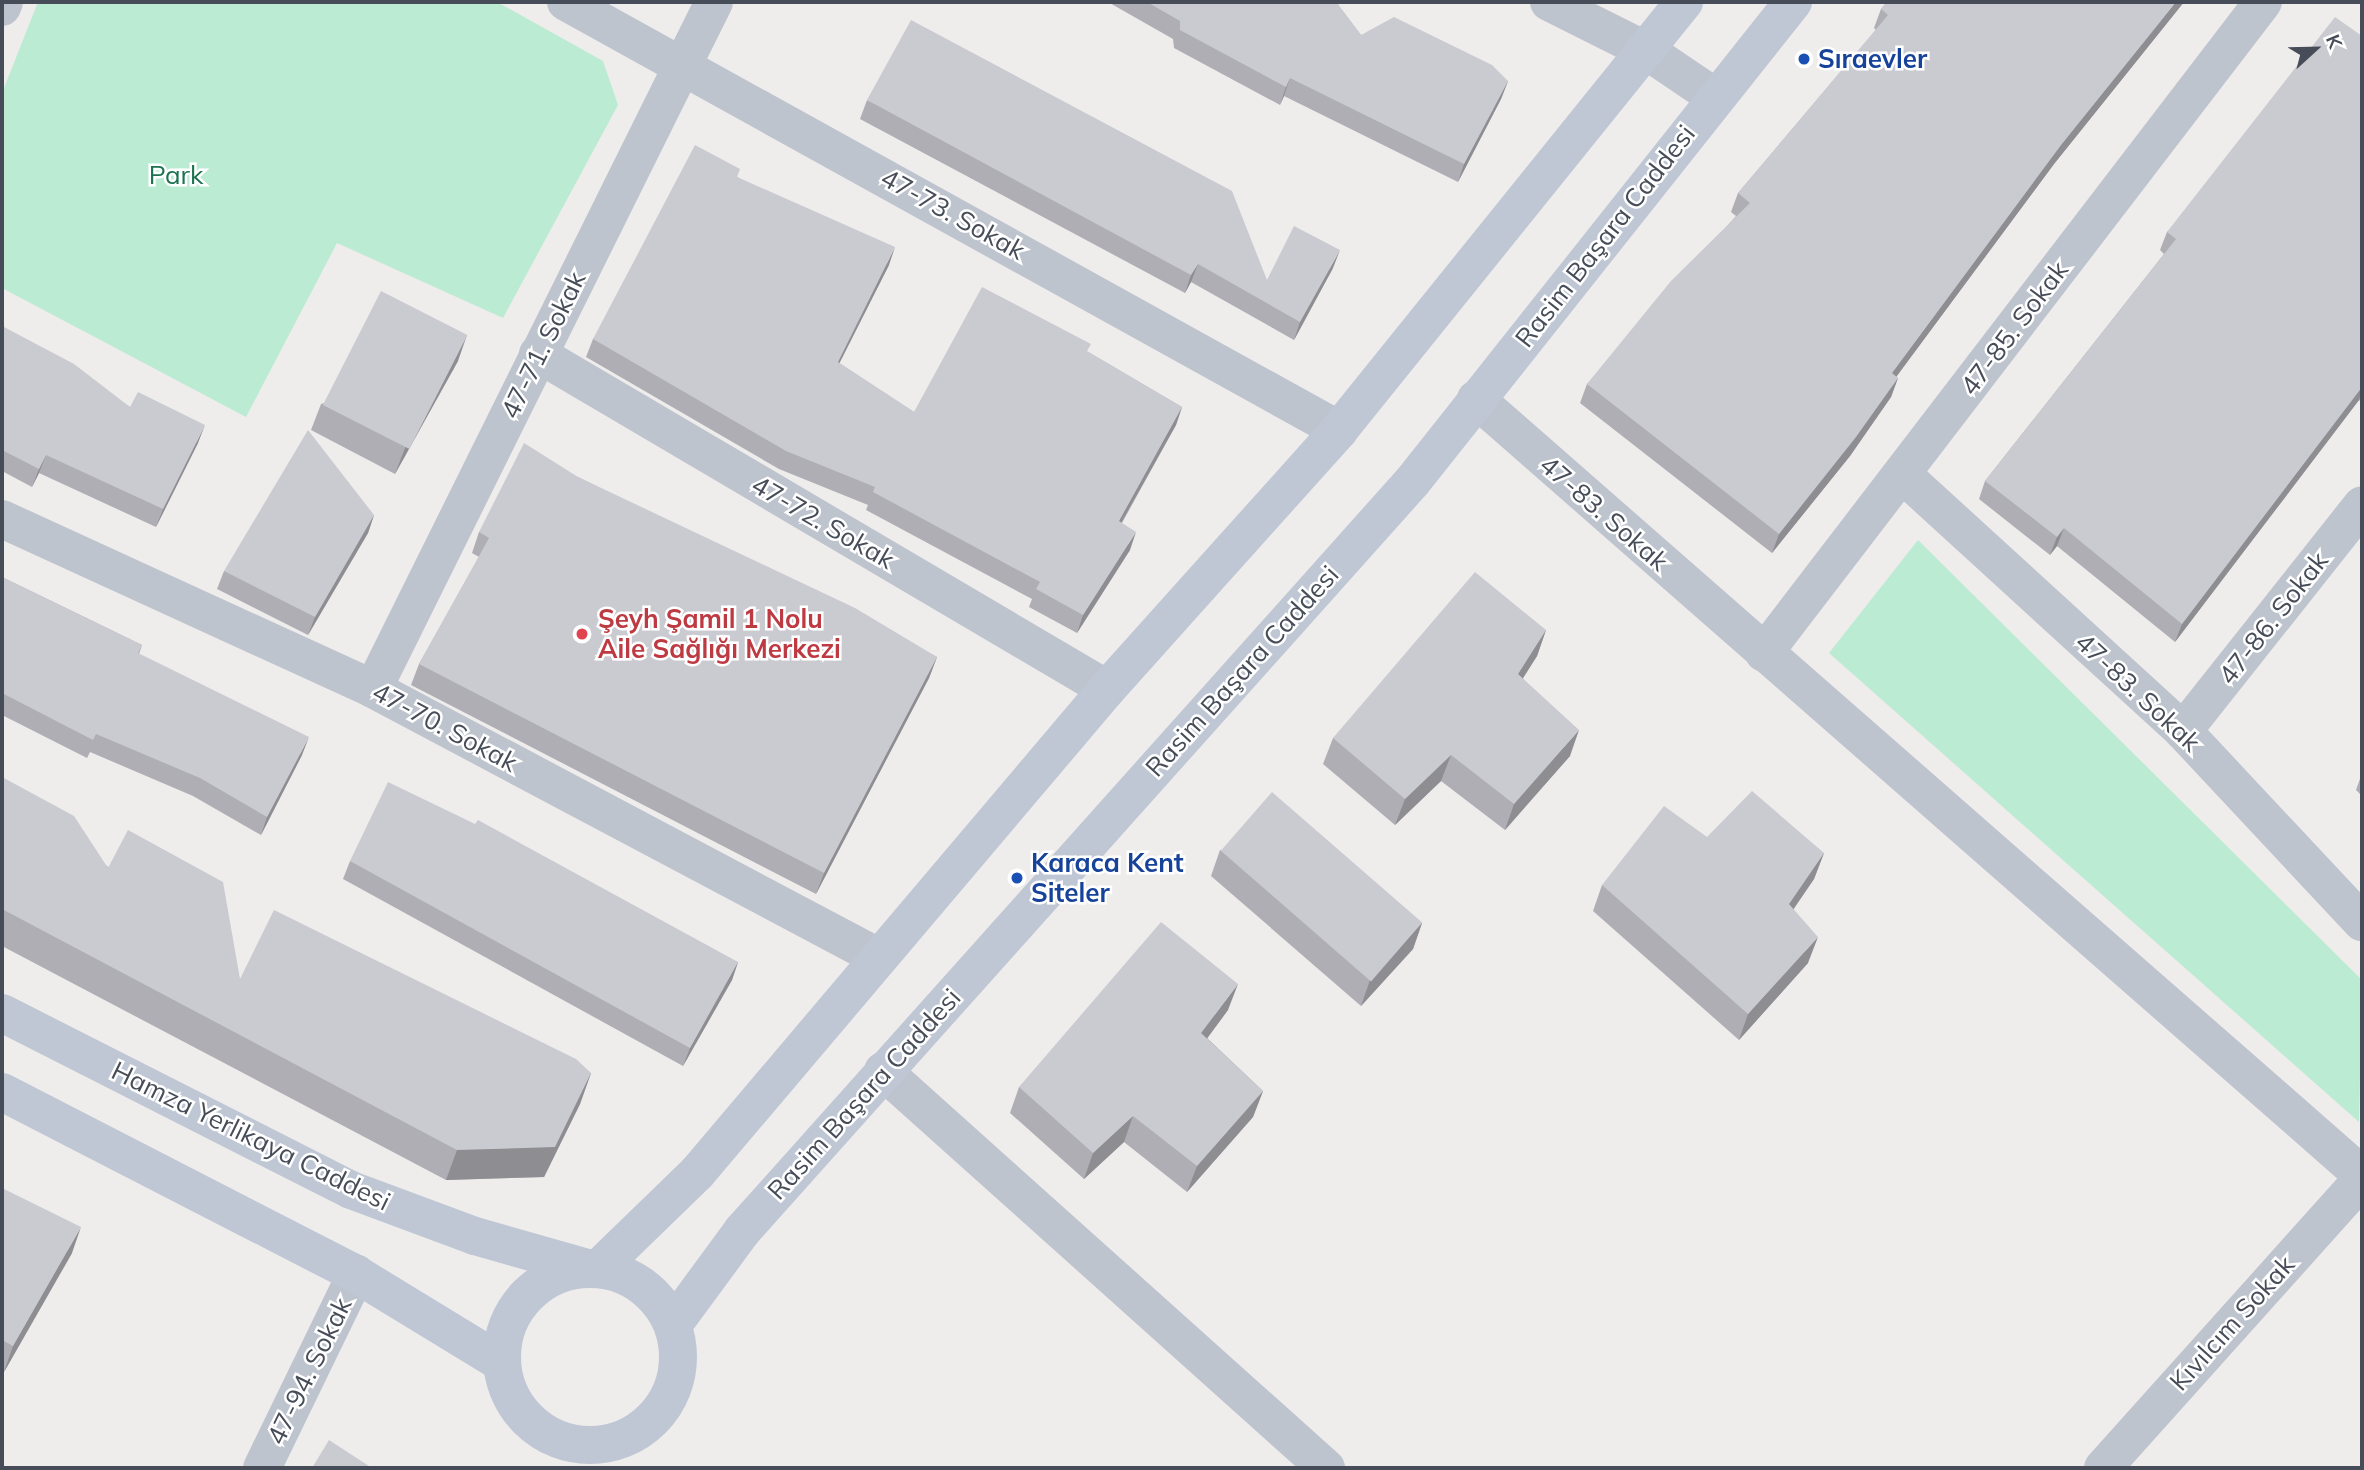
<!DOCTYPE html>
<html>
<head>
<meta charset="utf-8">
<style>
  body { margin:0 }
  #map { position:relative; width:2364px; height:1470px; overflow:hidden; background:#efecec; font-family:Mulish,sans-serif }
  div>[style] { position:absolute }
  .green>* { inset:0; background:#bcebd3 }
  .street>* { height:38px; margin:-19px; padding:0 19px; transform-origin:19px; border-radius:19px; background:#bec4ce }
  .secondary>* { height:38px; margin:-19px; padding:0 19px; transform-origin:19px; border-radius:19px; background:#bfc7d4 }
  .secondary>.ring { margin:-19px; padding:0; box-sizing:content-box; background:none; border:38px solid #bfc7d4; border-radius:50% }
  .wall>* { inset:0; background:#aeaeb4 }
  .shaded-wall>* { inset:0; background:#8d8d92 }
  .building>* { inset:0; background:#cacad1; transform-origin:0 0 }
  .dots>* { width:19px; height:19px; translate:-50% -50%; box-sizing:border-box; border:4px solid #fff; border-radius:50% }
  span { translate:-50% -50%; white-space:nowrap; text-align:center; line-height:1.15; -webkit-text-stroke:5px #fff; paint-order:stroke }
  .transit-label { font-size:26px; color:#164399; font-weight:700 }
  .left { translate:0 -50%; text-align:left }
  .park-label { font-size:26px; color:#1c7352 }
  .street-label { font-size:26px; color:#464d58 }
  .health-label { font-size:26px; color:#be3a42; font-weight:700 }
  .frame { position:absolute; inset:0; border:4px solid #464d58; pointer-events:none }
  .north { position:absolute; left:2280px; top:14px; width:70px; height:70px; -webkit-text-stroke:5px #fff; paint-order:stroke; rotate:68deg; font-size:19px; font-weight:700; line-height:28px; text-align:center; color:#464d58 }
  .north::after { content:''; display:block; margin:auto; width:24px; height:32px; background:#464d58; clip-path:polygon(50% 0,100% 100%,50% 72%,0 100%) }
</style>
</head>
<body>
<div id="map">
  <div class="green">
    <div style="clip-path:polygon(38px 2px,497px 2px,603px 61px,618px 105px,503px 318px,337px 243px,246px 417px,2px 288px,2px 93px)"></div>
    <div style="clip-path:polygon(1918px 540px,2362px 980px,2359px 1122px,1829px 653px)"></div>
  </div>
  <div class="street">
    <div style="left:566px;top:2px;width:884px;rotate:28.97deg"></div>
    <div style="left:1549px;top:2px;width:110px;rotate:26.6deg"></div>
    <div style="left:1647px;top:51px;width:82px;rotate:34.1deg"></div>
    <div style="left:2px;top:7px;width:5px;rotate:-68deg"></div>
    <div style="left:538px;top:354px;width:660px;rotate:30.49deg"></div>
    <div style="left:1476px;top:399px;width:1178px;rotate:41.21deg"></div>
    <div style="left:1902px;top:474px;width:381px;rotate:42.4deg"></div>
    <div style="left:2183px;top:731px;width:262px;rotate:46.9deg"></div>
    <div style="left:2px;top:519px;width:408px;rotate:24.6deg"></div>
    <div style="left:373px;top:689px;width:572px;rotate:27.95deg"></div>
    <div style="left:1764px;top:653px;width:820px;rotate:-52.53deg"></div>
    <div style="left:373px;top:689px;width:767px;rotate:-63.6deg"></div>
    <div style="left:2183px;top:731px;width:288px;rotate:-51.6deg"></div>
    <div style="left:883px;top:1071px;width:595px;rotate:41.87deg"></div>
    <div style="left:262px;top:1468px;width:216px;rotate:-64.1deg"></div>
    <div style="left:2103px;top:1468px;width:388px;rotate:-48.1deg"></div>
  </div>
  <div class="secondary">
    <div style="left:2px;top:1013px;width:391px;rotate:26.9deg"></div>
    <div style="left:351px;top:1190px;width:132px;rotate:20.4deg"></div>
    <div style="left:475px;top:1236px;width:116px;rotate:15.9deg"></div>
    <div style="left:2px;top:1092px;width:398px;rotate:27.2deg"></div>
    <div style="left:356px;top:1274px;width:171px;rotate:31.4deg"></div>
    <div class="ring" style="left:502px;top:1269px;width:138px;height:138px"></div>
    <div style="left:598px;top:1269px;width:138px;rotate:-44.1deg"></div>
    <div style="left:697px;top:1173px;width:634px;rotate:-49.73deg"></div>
    <div style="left:1107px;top:689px;width:348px;rotate:-48.1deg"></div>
    <div style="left:1339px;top:430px;width:550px;rotate:-51.13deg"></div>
    <div style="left:673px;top:1325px;width:117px;rotate:-53.7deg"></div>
    <div style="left:742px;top:1231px;width:1005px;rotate:-48.19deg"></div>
    <div style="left:1412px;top:482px;width:613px;rotate:-51.56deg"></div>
  </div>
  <div class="wall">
    <div style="clip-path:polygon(1108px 2px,1336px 2px,1361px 35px,1508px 81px,1501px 99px,1458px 182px,1284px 96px,1280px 105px,1174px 48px,1173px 39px)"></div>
    <div style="clip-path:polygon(1887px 2px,2184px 2px,2054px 164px,1896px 377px,1898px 378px,1891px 397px,1850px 456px,1772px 553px,1580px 403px,1587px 384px,1736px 216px,1731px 212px,1738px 193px,1876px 30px,1874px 28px,1881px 9px)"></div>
    <div style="clip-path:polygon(2362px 36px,2362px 403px,2359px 400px,2175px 642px,2057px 546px,2050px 555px,1979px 499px,1985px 481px,2164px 254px,2160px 250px,2167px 232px)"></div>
    <div style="clip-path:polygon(867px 100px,1267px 280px,1333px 268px,1294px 340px,1191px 282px,1185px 293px,860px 119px)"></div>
    <div style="clip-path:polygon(737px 177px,889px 265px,839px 363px,914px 412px,1088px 352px,1182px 407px,1176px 425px,1122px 523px,1130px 550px,1077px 633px,1029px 607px,1032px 599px,866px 510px,868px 505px,779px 469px,586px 357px,593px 339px)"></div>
    <div style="clip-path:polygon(2px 326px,130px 407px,198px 443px,156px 527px,39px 473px,32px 487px,2px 471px)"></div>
    <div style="clip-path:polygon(458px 361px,395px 474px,311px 430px,321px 404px)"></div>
    <div style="clip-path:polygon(578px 477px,937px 657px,929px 678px,816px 894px,411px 685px,419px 664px,479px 557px,472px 553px,479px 532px)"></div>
    <div style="clip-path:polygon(374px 515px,368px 533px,308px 635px,217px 589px,224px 571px)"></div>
    <div style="clip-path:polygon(2px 577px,142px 645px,139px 654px,302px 755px,261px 835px,193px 796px,90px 752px,87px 758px,2px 715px)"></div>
    <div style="clip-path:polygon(1546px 630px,1537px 656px,1523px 678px,1570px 756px,1505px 830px,1441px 781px,1395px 825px,1323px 764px,1333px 738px)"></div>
    <div style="clip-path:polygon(2362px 773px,2362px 796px,2356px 790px)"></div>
    <div style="clip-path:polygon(2px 777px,240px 979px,591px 1073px,580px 1104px,544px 1177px,446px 1180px,2px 946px)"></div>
    <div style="clip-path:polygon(1707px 837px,1824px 853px,1814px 879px,1793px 910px,1808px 963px,1739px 1040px,1593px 911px,1602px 885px)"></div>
    <div style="clip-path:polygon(1220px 850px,1422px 923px,1413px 949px,1361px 1006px,1211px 876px)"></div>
    <div style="clip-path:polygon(350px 861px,738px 962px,732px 980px,683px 1066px,343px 879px)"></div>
    <div style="clip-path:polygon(1228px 1010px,1207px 1038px,1263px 1091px,1253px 1117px,1187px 1192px,1124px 1142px,1084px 1179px,1010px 1113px,1019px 1087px)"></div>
    <div style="clip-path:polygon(2px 1188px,72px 1253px,4px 1372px,2px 1371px)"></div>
  </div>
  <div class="shaded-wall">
    <div style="clip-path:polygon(2176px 2px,2184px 2px,2054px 164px,1885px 392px,1892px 373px,2061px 145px)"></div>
    <div style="clip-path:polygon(1290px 78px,1284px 96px,1280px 105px,1286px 87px)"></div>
    <div style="clip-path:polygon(1508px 81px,1501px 99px,1458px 182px,1464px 164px)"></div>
    <div style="clip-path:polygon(895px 247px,889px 265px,831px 380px,838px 362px)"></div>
    <div style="clip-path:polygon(1340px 250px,1333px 268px,1294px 340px,1300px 322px)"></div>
    <div style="clip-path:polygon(1198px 264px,1191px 282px,1185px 293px,1191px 275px)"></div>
    <div style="clip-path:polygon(467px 335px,458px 361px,395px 474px,405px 448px)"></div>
    <div style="clip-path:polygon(1898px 378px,1891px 397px,1850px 456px,1772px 553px,1779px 534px)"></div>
    <div style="clip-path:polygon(2362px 387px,2362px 391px,2359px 400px,2175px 642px,2182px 624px)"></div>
    <div style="clip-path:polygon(1182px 407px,1176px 425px,1112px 539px,1119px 521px)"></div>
    <div style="clip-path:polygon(205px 425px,198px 443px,156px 527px,163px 509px)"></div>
    <div style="clip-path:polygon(46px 455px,39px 473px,32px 487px,39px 469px)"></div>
    <div style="clip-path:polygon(374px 515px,368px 533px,308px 635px,315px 617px)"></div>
    <div style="clip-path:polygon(2064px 528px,2057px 546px,2050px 555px,2057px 537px)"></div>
    <div style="clip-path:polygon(1136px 532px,1130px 550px,1077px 633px,1083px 615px)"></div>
    <div style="clip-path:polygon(1546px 630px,1537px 656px,1509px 700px,1518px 674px)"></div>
    <div style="clip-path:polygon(937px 657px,929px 678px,816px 894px,824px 873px)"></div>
    <div style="clip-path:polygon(1579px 730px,1570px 756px,1505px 830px,1514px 804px)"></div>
    <div style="clip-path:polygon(309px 737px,302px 755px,261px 835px,267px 817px)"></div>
    <div style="clip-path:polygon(1451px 755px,1441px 781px,1395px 825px,1405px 799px)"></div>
    <div style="clip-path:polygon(1824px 853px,1814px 879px,1779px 930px,1789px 904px)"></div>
    <div style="clip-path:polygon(1422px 923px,1413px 949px,1361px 1006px,1370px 980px)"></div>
    <div style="clip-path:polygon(1818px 937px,1808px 963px,1739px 1040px,1748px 1014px)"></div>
    <div style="clip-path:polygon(738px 962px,732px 980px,683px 1066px,690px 1048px)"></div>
    <div style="clip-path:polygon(1238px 984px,1228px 1010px,1192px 1059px,1201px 1033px)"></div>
    <div style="clip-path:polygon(591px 1073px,580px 1104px,544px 1177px,446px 1180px,457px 1150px)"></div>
    <div style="clip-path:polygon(1263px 1091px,1253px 1117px,1187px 1192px,1197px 1166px)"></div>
    <div style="clip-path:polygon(1133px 1116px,1124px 1142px,1084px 1179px,1093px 1153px)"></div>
    <div style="clip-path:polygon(81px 1227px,72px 1253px,4px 1372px,13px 1346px)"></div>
  </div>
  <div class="building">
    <div style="clip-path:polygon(1147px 2px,1336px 2px,1361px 35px,1394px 17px,1492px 65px,1508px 81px,1464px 164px,1290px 78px,1286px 87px,1180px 30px,1180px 21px)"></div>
    <div style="clip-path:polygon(1887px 2px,2176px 2px,2061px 145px,1892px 373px,1898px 378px,1856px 437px,1779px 534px,1587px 384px,1671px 281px,1750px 203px,1738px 193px,1888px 15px,1881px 9px)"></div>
    <div style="clip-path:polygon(2335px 17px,2362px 36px,2362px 387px,2182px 624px,2064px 528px,2057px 537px,1985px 481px,2176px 239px,2167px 232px)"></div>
    <div style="clip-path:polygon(911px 20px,1232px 191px,1267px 280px,1294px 226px,1340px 250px,1300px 322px,1198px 264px,1191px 275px,867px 100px)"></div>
    <div style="clip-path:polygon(695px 145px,740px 169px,737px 177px,895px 247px,838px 362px,914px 412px,982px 287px,1091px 344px,1087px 351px,1182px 407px,1119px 521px,1136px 532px,1083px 615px,1036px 589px,1040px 582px,873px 492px,875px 487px,786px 451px,593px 339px)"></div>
    <div style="left:381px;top:291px;width:97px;height:128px;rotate:27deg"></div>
    <div style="clip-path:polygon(2px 326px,74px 364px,130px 407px,138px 392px,205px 425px,163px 509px,46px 455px,39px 469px,2px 450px)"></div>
    <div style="clip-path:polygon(308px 430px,374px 515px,315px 617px,224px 571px)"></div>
    <div style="clip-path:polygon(524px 443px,578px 477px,855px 608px,937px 657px,824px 873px,419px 664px,489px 538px,479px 532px)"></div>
    <div style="clip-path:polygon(1475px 572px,1546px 630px,1518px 674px,1579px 730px,1514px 804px,1451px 755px,1405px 799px,1333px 738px)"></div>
    <div style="clip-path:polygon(2px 577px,142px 645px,138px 653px,309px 737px,267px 817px,200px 778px,96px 734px,93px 740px,2px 693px)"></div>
    <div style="clip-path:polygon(2px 777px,74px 816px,108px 868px,128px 830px,223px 882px,240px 979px,274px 910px,576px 1059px,591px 1073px,555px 1147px,457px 1150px,2px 909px)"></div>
    <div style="clip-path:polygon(388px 782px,475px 824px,478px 820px,738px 962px,690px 1048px,350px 861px)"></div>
    <div style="clip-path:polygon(1752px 791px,1824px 853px,1789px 904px,1818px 937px,1748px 1014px,1602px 885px,1664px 806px,1707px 837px)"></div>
    <div style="left:1272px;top:792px;width:199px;height:78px;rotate:41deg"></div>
    <div style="clip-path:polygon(1161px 922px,1238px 984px,1201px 1033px,1263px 1091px,1197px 1166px,1133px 1116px,1093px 1153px,1019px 1087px)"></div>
    <div style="clip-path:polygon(2px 1188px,81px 1227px,13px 1346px,2px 1340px)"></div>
    <div style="clip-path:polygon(329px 1440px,372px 1468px,312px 1468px)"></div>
  </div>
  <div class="dots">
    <div style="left:1804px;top:59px;background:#1a4fb4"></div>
    <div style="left:582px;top:634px;background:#e0444e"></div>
    <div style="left:1017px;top:878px;background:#1a4fb4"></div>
  </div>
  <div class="transit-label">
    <span class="left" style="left:1818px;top:59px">Sıraevler</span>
    <span class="left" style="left:1031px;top:878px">Karaca Kent<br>Siteler</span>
  </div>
  <div class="park-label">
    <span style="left:176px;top:175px">Park</span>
  </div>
  <div class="street-label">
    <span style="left:953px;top:214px;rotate:29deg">47-73. Sokak</span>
    <span style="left:1605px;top:236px;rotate:-52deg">Rasim Başara Caddesi</span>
    <span style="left:2014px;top:328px;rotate:-53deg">47-85. Sokak</span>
    <span style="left:543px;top:345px;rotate:-64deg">47-71. Sokak</span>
    <span style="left:1604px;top:513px;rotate:41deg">47-83. Sokak</span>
    <span style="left:823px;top:522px;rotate:30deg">47-72. Sokak</span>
    <span style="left:2273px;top:618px;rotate:-52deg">47-86. Sokak</span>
    <span style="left:1242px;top:671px;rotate:-48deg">Rasim Başara Caddesi</span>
    <span style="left:2138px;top:692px;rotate:43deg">47-83. Sokak</span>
    <span style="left:445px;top:727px;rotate:28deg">47-70. Sokak</span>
    <span style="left:864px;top:1094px;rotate:-48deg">Rasim Başara Caddesi</span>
    <span style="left:251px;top:1136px;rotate:26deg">Hamza Yerlikaya Caddesi</span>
    <span style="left:2232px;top:1323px;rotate:-48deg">Kıvılcım Sokak</span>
    <span style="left:309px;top:1371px;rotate:-64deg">47-94. Sokak</span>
  </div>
  <div class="health-label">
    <span class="left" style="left:598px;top:634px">Şeyh Şamil 1 Nolu<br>Aile Sağlığı Merkezi</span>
  </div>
  <div class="frame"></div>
  <div class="north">K</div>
</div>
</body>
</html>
